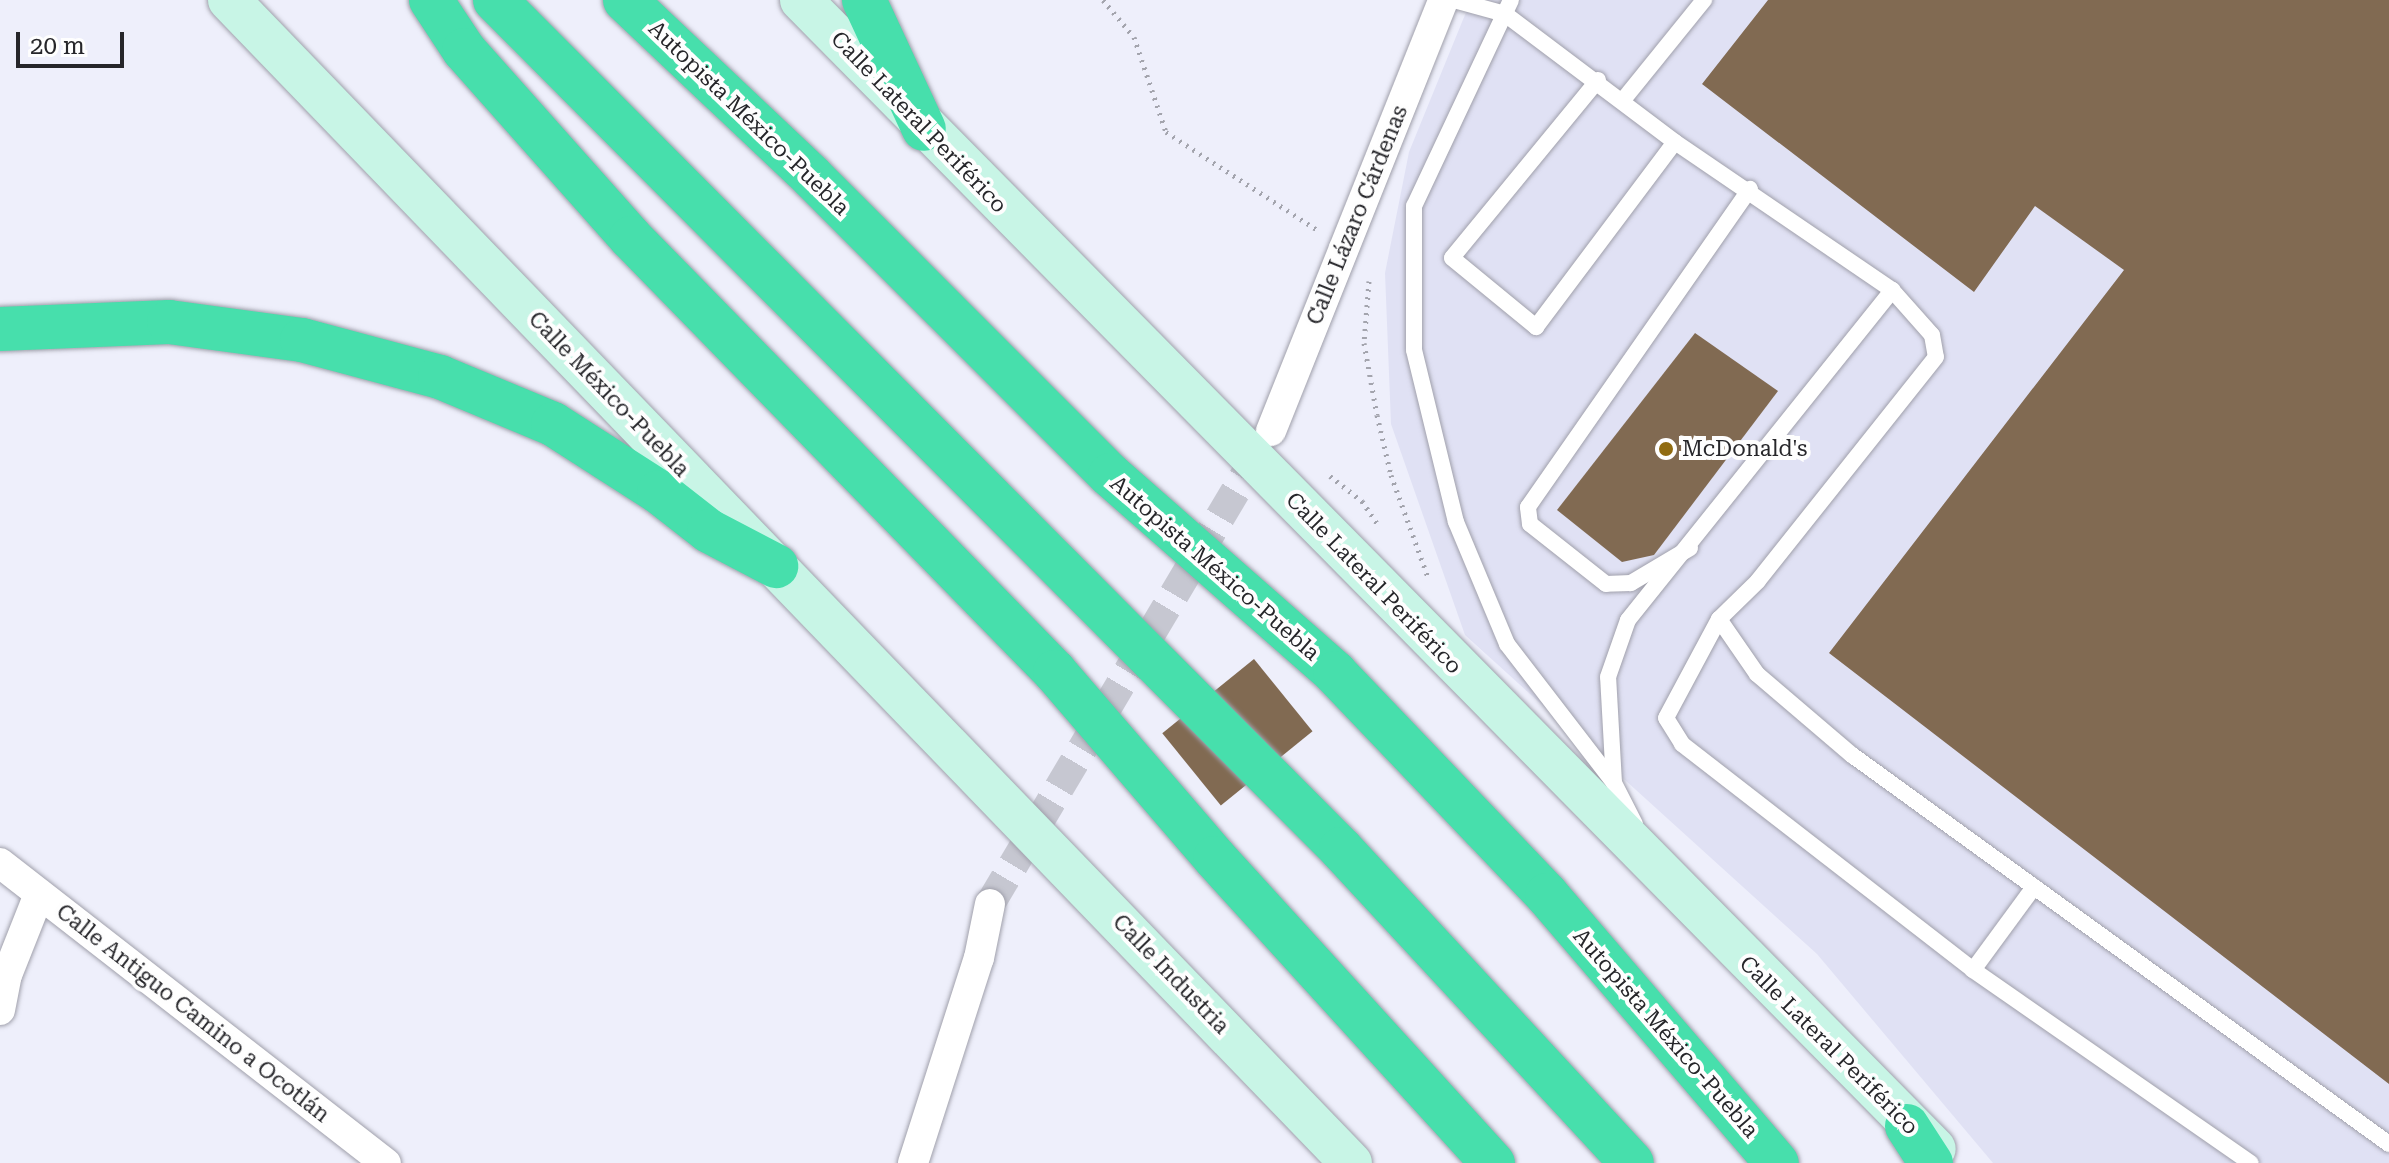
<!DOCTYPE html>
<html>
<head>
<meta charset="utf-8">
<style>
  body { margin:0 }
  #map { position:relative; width:2389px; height:1163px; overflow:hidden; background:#eeeffb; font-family:"Roboto Serif",serif }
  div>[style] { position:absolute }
  .built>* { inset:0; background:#e0e1f4 }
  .building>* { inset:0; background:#816a52; transform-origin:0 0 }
  .street-tunnel>* { height:30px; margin-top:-15px; transform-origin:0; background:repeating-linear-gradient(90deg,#c6c7d1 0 30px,transparent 0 45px) }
  .path>* { height:5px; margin-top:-2.5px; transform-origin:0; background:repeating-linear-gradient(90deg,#a3a4ad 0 2px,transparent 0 8px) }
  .roads { filter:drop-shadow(0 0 2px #a0a0ab) drop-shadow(0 0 2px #a0a0ab) }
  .lane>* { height:16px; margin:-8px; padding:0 8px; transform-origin:8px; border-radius:8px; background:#fff }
  .street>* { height:30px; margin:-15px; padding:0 15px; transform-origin:15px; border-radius:15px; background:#fff }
  .secondary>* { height:42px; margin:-21px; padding:0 21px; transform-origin:21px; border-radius:21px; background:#c8f5e6 }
  .highway>* { height:44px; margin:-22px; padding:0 22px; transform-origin:22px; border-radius:22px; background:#47dfac }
  .dots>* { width:22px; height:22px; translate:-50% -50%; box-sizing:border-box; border:4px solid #fefefe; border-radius:50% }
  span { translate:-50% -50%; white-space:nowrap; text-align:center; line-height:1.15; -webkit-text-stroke:8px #fefefe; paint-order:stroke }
  .street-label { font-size:22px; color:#26262a }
  .poi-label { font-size:22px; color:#26262a }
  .left { translate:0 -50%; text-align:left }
  .scale { position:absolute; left:16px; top:32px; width:108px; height:36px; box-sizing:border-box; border:4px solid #26262a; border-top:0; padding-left:10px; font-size:24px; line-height:28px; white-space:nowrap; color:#26262a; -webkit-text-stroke:6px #fefefe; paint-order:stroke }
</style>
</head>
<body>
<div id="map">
  <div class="built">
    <div style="clip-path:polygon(1471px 0,2389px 0,2389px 1163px,1993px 1163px,1817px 954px,1465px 635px,1391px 424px,1385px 273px,1409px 152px)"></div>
  </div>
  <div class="building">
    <div style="clip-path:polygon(1768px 0,2389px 0,2389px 1084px,1829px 653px,2124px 270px,2035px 206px,1974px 292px,1702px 84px)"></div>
    <div style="clip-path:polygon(1695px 333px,1778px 391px,1654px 555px,1622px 562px,1557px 510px)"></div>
    <div style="left:1254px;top:659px;width:93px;height:118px;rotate:51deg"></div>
  </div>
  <div class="street-tunnel">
    <div style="left:990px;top:904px;width:534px;rotate:-59.26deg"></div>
  </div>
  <div class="path">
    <div style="left:1103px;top:0;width:48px;rotate:50deg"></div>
    <div style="left:1134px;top:37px;width:100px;rotate:71.4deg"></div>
    <div style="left:1166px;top:132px;width:179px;rotate:32.9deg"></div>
    <div style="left:1369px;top:281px;width:62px;rotate:94.6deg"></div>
    <div style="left:1364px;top:343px;width:73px;rotate:79.8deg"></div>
    <div style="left:1377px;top:415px;width:62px;rotate:76.9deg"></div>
    <div style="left:1391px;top:475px;width:109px;rotate:70.1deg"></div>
    <div style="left:1330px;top:476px;width:41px;rotate:38deg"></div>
    <div style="left:1362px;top:501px;width:29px;rotate:56deg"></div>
  </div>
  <div class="roads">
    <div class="lane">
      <div style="left:1454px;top:0;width:53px;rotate:15.4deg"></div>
      <div style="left:1505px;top:14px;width:213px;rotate:37deg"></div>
      <div style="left:1675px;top:142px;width:263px;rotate:34.3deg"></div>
      <div style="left:1892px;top:290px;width:60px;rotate:48.4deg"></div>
      <div style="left:1932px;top:335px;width:22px;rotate:80deg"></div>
      <div style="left:1936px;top:357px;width:286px;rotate:128.5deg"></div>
      <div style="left:1758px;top:581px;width:54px;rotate:135.7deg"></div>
      <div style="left:1719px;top:619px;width:67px;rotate:55.4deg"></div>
      <div style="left:1757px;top:674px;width:125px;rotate:40.5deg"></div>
      <div style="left:1852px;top:755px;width:663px;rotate:35.92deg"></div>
      <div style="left:1511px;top:0;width:228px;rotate:115.2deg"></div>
      <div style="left:1414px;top:206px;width:144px;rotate:90deg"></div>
      <div style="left:1414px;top:350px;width:177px;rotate:76.3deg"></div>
      <div style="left:1456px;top:522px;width:132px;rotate:67.3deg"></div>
      <div style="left:1507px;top:644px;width:175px;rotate:52.4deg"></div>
      <div style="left:1614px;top:783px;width:46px;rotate:62.9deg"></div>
      <div style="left:1598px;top:80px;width:230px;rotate:129.4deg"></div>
      <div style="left:1452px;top:258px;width:109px;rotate:39.4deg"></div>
      <div style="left:1536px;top:327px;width:231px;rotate:-53.1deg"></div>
      <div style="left:1623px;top:100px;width:129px;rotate:-51deg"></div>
      <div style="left:1690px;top:548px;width:69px;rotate:149.3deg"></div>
      <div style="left:1631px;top:583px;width:25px;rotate:178deg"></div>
      <div style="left:1606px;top:584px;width:97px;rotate:-141.7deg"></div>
      <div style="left:1530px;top:524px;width:17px;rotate:-97deg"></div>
      <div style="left:1528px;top:507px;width:388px;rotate:-55.1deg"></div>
      <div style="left:1719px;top:619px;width:112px;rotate:118.2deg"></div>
      <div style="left:1666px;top:718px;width:31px;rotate:58deg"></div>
      <div style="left:1682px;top:744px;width:368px;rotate:37.8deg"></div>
      <div style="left:1973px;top:970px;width:338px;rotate:34.8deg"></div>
      <div style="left:1614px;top:783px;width:106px;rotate:-93.2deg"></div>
      <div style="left:1608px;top:677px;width:60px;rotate:-70.7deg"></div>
      <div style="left:1628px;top:620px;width:423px;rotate:-51.3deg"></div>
      <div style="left:1973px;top:970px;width:103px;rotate:-53.7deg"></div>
    </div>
    <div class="street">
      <div style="left:1271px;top:431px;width:464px;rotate:-68.2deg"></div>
      <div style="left:0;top:863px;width:489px;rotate:37.9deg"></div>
      <div style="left:0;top:1010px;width:36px;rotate:-79deg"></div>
      <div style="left:7px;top:975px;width:87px;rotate:-68.4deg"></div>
      <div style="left:913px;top:1163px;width:215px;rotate:-72.2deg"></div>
      <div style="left:979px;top:958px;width:55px;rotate:-78.5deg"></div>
    </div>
    <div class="secondary">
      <div style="left:229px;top:0;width:1616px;rotate:46.03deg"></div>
      <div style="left:801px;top:0;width:1614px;rotate:45.38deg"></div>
    </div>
    <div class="highway">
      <div style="left:431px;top:0;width:60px;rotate:56.6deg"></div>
      <div style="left:464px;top:50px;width:251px;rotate:48.4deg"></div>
      <div style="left:631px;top:238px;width:607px;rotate:45.67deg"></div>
      <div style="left:1055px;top:672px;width:245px;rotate:49.3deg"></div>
      <div style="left:1215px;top:858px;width:413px;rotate:47.7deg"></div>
      <div style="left:495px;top:0;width:1199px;rotate:45.1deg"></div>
      <div style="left:1341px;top:849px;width:428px;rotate:47.2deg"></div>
      <div style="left:625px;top:0;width:257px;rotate:43.4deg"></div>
      <div style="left:812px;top:177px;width:421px;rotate:45deg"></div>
      <div style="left:1110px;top:475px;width:300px;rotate:41.3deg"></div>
      <div style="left:1335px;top:673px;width:307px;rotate:46.3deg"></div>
      <div style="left:1547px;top:895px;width:353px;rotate:49.4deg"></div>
      <div style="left:864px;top:0;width:142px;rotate:65.1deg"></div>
      <div style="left:0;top:329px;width:169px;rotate:-2.4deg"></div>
      <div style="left:169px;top:322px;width:134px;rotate:7.7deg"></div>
      <div style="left:302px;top:340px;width:143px;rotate:15deg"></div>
      <div style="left:440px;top:377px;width:122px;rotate:22.6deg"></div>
      <div style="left:553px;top:424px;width:126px;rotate:32.7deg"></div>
      <div style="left:659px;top:492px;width:63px;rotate:38deg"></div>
      <div style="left:709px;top:531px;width:76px;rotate:27.6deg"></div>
      <div style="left:1907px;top:1126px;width:44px;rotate:57deg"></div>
    </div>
  </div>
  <div class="dots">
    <div style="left:1666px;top:449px;background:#916c12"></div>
  </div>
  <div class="street-label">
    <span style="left:749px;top:118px;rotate:44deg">Autopista México-Puebla</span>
    <span style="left:919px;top:122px;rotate:46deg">Calle Lateral Periférico</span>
    <span style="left:1357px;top:215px;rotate:-68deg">Calle Lázaro Cárdenas</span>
    <span style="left:609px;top:394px;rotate:46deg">Calle México-Puebla</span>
    <span style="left:1215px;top:568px;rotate:41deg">Autopista México-Puebla</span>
    <span style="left:1374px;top:583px;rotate:46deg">Calle Lateral Periférico</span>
    <span style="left:1171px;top:974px;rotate:46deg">Calle Industria</span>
    <span style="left:193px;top:1013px;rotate:38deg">Calle Antiguo Camino a Ocotlán</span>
    <span style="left:1666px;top:1033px;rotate:49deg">Autopista México-Puebla</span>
    <span style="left:1829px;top:1045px;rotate:45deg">Calle Lateral Periférico</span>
  </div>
  <div class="poi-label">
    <span class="left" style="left:1682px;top:449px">McDonald's</span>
  </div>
  <div class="scale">20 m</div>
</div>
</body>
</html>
